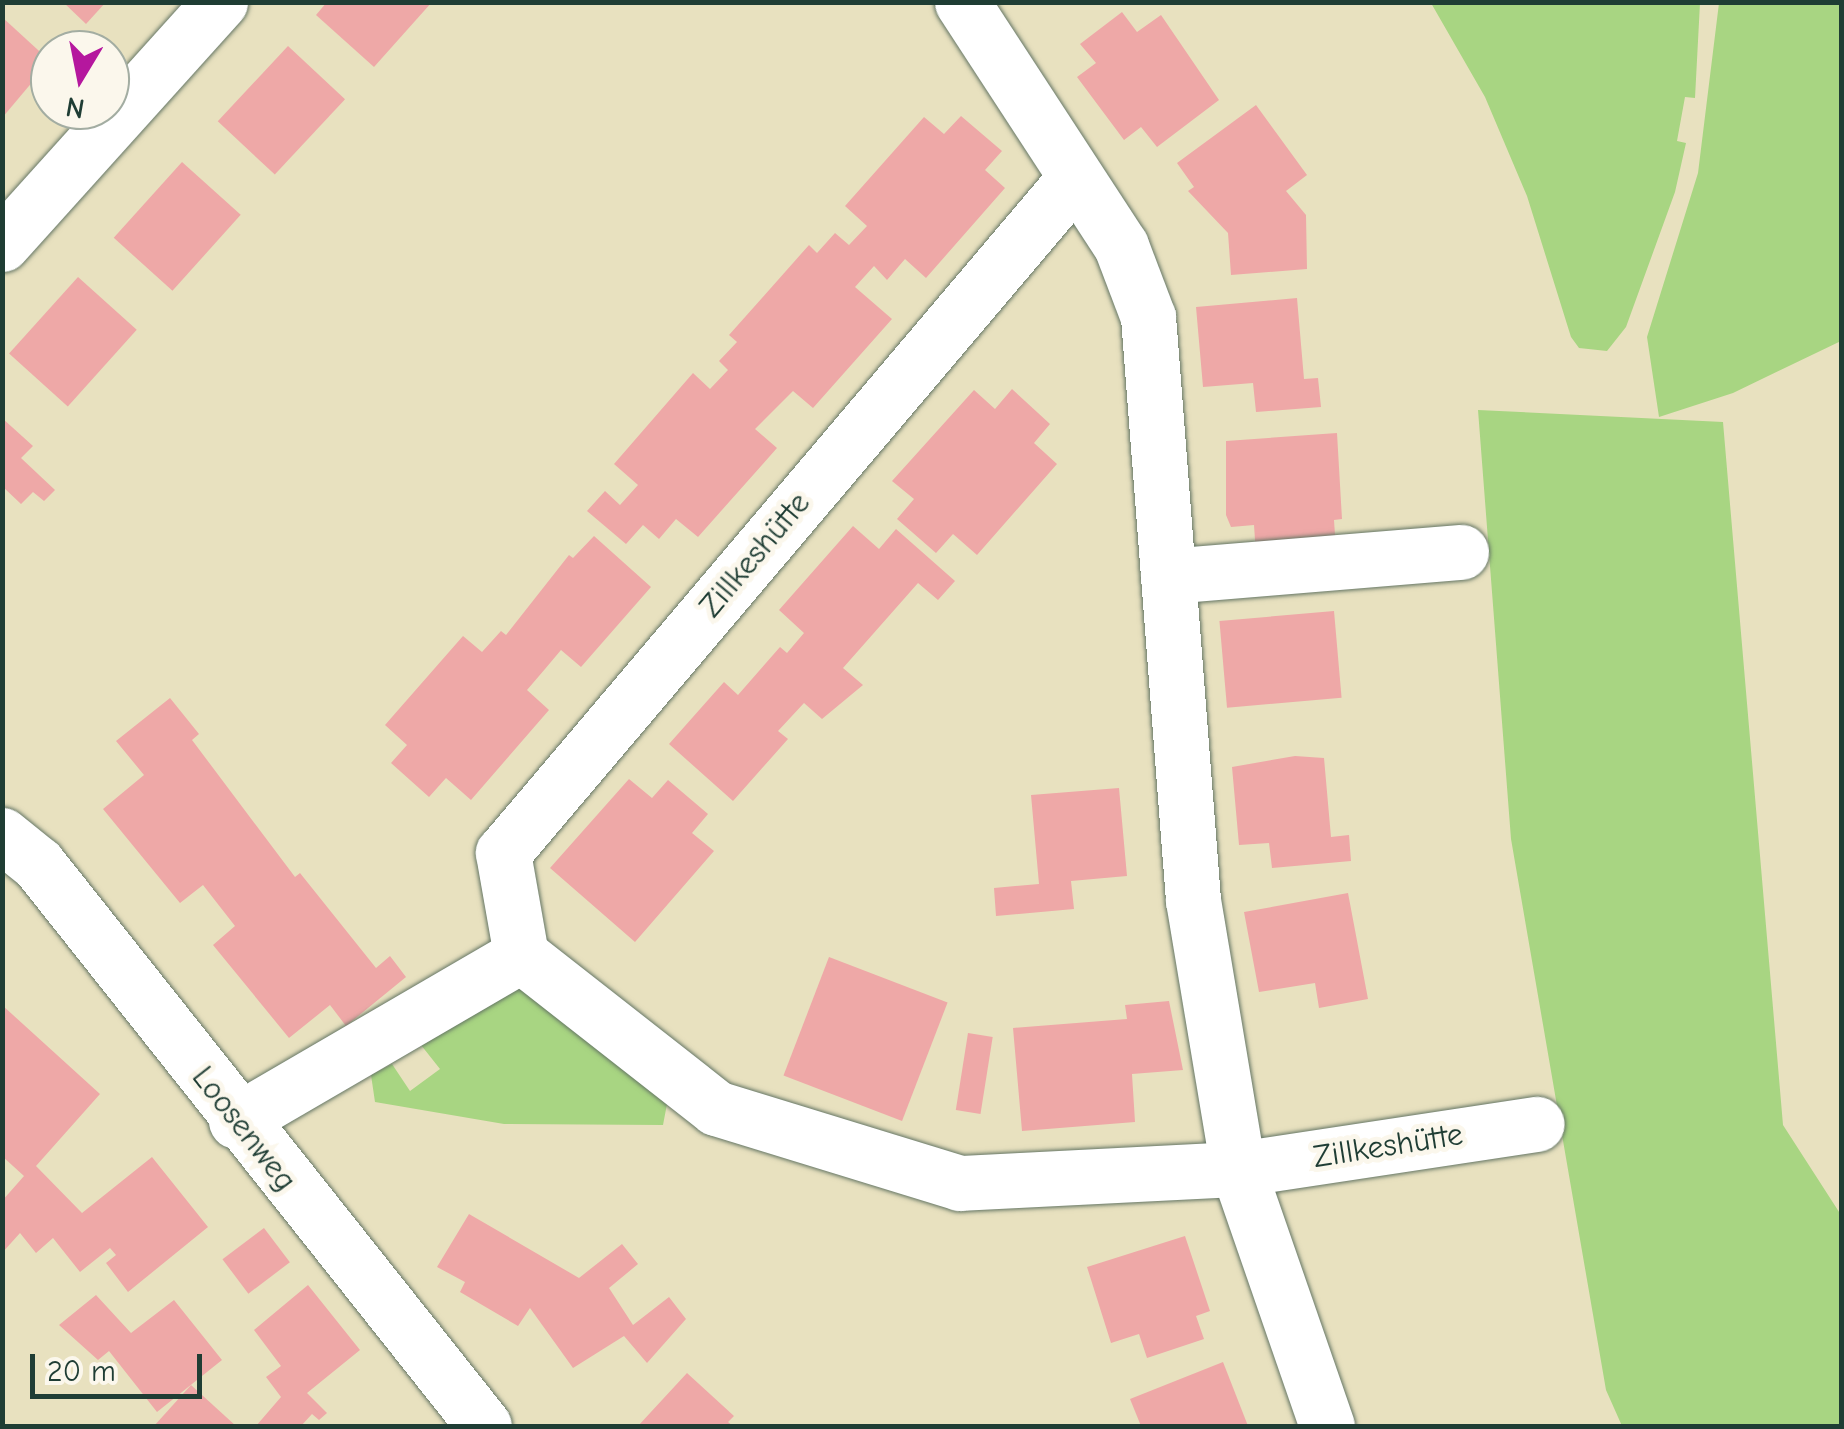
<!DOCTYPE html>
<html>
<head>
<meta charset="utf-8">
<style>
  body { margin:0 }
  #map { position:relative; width:1844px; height:1429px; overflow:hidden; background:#e8e1bf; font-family:"Comic Neue",sans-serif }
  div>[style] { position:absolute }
  .green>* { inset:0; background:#a8d582 }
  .building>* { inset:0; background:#eea8a7; transform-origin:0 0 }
  .roads { filter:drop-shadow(0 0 2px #657665) drop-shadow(0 0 2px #657665) }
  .minor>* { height:55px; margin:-27.5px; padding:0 27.5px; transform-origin:27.5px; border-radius:27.5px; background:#fff }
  span { translate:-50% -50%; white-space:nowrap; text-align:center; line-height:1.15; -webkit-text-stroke:10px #fbf7ec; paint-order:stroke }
  .street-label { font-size:32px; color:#1f3d34 }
  .frame { position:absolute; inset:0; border:5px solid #1f3d34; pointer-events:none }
  .north { position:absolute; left:30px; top:30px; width:100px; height:100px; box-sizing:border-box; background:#fbf7ec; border:2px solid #a3ada2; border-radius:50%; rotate:190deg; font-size:28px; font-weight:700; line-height:40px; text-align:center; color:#1f3d34 }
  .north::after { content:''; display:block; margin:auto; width:35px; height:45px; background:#b5179e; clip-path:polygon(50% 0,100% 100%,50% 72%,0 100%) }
  .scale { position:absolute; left:30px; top:1354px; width:172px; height:45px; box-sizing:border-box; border:5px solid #1f3d34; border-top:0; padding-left:12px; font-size:30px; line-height:35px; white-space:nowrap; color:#1f3d34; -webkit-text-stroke:8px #fbf7ec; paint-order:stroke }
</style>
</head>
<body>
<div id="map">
  <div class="green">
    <div style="clip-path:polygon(1431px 3px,1700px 3px,1695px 98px,1685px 97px,1677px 141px,1686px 143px,1675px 192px,1626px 327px,1607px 351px,1579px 348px,1571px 337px,1527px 196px,1485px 97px)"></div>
    <div style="clip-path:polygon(1719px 3px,1841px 3px,1841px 341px,1733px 393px,1659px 417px,1647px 337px,1698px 173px)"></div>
    <div style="clip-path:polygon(1478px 410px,1723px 422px,1783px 1125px,1841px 1215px,1841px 1426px,1622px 1426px,1606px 1390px,1511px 839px)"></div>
    <div style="clip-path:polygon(519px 985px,667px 1104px,663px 1125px,504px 1124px,375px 1102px,371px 1075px,392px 1064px,410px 1091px,440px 1069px,421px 1045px)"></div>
  </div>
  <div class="building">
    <div style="clip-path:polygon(63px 2px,106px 2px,86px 24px)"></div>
    <div style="clip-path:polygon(327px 2px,432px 2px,374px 67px,316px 15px)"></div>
    <div style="clip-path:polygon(1122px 12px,1137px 32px,1161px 15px,1219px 100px,1157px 147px,1141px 127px,1124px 140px,1077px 77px,1096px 63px,1080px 44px)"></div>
    <div style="clip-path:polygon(2px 17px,50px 61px,2px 118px)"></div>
    <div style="left:288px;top:46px;width:78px;height:103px;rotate:43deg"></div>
    <div style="clip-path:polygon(1256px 105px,1307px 175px,1286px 191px,1306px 215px,1307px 269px,1231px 275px,1228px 233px,1188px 191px,1194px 187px,1177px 163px)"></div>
    <div style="clip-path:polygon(961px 116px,1002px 151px,985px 170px,1005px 188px,926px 278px,905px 259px,887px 280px,874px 266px,855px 287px,892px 319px,813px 408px,793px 391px,755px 429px,777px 448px,698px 537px,676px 519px,659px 539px,643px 525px,626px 544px,587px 511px,605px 491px,620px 505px,638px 485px,614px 464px,693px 373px,710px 389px,728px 370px,719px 361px,737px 342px,729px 335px,809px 245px,817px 253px,835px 233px,849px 245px,867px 226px,845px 206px,924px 117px,944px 134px)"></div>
    <div style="left:182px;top:162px;width:79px;height:102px;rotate:42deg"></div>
    <div style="left:78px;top:277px;width:79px;height:103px;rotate:42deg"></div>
    <div style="clip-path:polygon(1297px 298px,1304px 379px,1318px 378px,1321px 407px,1256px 412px,1253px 383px,1203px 387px,1196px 307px)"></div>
    <div style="clip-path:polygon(1012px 389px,1050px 424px,1034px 443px,1057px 464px,977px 555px,953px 534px,936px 553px,897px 519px,914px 499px,892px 481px,974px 390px,995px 409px)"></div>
    <div style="clip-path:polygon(2px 418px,33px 446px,21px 458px,55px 490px,44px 501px,33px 492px,21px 504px,2px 486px)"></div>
    <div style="clip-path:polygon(1337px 433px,1342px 519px,1334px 520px,1336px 550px,1256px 555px,1254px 525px,1231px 527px,1226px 515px,1226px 441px)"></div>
    <div style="clip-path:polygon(853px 526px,879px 549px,896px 529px,955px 581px,938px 600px,918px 583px,843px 668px,863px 685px,822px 719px,804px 703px,778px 731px,788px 739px,733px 801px,669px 744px,724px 682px,738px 695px,780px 647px,787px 653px,804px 633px,779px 610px)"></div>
    <div style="clip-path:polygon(594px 536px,651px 587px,581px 667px,561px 650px,545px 669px,527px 690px,549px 710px,471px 800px,446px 778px,429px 797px,391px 763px,407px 745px,385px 725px,463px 636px,482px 652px,501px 631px,506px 635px,569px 555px,573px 558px)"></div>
    <div style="left:1334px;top:611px;width:87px;height:115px;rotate:85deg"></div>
    <div style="clip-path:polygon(170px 698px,199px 734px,192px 740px,295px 877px,300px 873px,376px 968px,390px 956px,406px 977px,346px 1026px,330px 1005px,289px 1038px,213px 945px,235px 926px,203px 885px,180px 903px,103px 809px,144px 775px,116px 741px)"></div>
    <div style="clip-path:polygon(1295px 756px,1324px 758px,1331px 837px,1349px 835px,1351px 861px,1272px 868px,1269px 843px,1239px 845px,1232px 767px)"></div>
    <div style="clip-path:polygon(629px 779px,652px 798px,668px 780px,708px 814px,692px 833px,714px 851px,635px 942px,550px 868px)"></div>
    <div style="clip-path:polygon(1119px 788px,1127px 876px,1071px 881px,1074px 909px,996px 916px,994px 888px,1039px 884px,1031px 795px)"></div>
    <div style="clip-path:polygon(1348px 893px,1368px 999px,1319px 1008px,1315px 983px,1259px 992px,1244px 912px)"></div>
    <div style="left:829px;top:957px;width:127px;height:127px;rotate:21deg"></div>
    <div style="clip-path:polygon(1169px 1001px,1183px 1070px,1132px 1074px,1135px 1122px,1022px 1131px,1013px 1028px,1127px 1019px,1125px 1005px)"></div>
    <div style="clip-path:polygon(2px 1005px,100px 1094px,36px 1166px,82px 1213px,152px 1157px,208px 1227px,128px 1292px,106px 1263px,116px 1255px,110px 1248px,80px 1272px,53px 1238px,36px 1253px,20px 1233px,2px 1253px,2px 1201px,24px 1176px,2px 1156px)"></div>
    <div style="left:968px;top:1033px;width:25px;height:78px;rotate:9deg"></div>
    <div style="clip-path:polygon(469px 1214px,579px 1278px,622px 1244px,638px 1264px,609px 1288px,633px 1325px,669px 1297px,686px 1319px,647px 1363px,624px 1336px,573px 1368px,530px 1308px,518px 1326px,460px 1292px,465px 1282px,437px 1267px)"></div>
    <div style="left:264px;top:1228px;width:43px;height:52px;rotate:53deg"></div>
    <div style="clip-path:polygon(1185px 1236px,1210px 1311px,1196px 1316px,1204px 1339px,1147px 1358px,1139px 1334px,1111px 1343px,1087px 1267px)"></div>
    <div style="clip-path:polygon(308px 1285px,360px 1350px,307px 1393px,327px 1413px,319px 1420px,312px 1414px,301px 1426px,256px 1426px,281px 1397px,266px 1377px,281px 1366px,254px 1330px)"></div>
    <div style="clip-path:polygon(96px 1295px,131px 1333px,174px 1300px,222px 1360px,157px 1412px,109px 1351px,98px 1360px,59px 1325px)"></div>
    <div style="clip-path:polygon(1223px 1362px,1248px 1426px,1141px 1426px,1130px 1399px)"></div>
    <div style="clip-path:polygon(687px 1373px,734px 1416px,728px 1422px,733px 1426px,638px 1426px)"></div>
    <div style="clip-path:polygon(191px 1385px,236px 1426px,154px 1426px)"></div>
  </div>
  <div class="roads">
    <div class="minor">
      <div style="left:2px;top:244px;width:326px;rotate:-48deg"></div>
      <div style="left:1168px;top:576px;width:294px;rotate:-4.7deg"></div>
      <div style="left:2px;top:835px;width:46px;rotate:38.9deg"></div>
      <div style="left:38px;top:864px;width:717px;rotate:51.56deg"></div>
      <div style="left:521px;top:955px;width:248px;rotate:38.1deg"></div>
      <div style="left:716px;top:1108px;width:255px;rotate:17.1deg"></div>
      <div style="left:960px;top:1183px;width:278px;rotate:-2.9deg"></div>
      <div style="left:1238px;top:1169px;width:273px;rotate:-99.5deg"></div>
      <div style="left:1193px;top:900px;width:585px;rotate:-94.41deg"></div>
      <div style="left:1148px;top:317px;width:76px;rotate:-110.8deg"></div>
      <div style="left:1121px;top:246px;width:291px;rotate:-123.1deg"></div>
      <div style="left:236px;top:1121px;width:330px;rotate:-30.2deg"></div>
      <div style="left:521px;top:955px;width:104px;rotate:-100deg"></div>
      <div style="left:503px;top:853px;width:885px;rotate:-49.72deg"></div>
      <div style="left:1327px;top:1426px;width:272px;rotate:-109.1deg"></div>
      <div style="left:1238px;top:1169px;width:302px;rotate:-8.6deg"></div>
    </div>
  </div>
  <div class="street-label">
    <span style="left:755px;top:555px;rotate:-50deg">Zillkeshütte</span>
    <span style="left:244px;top:1129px;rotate:52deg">Loosenweg</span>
    <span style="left:1388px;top:1146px;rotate:-9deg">Zillkeshütte</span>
  </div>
  <div class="frame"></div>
  <div class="north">N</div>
  <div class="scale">20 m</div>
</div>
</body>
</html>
